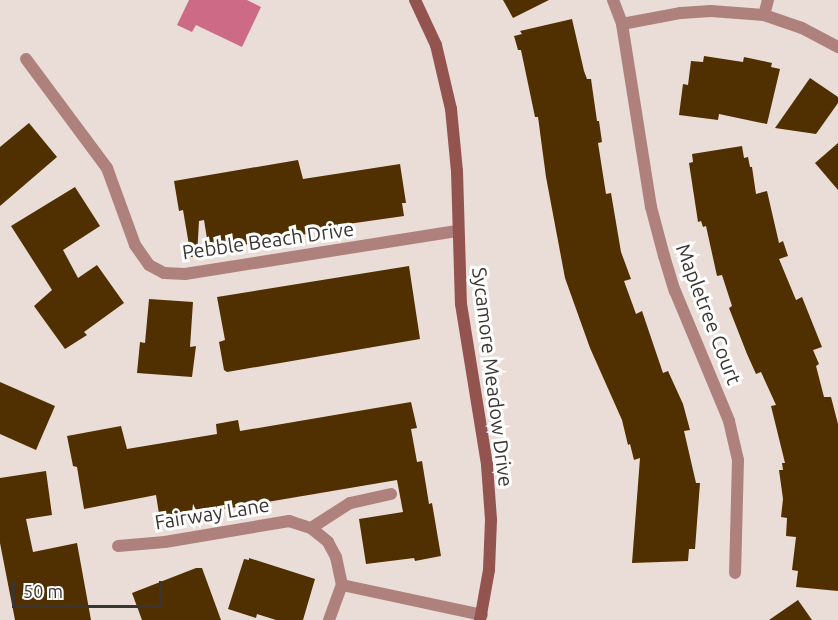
<!DOCTYPE html>
<html>
<head>
<meta charset="utf-8">
<style>
  body { margin:0 }
  #map { position:relative; width:838px; height:620px; overflow:hidden; background:#eaddd7; font-family:Ubuntu,sans-serif }
  div>[style] { position:absolute }
  .water>* { inset:0; background:#cd6b86 }
  .building>* { inset:0; background:#502f00 }
  .street>* { height:12px; margin:-6px; padding:0 6px; transform-origin:6px; border-radius:6px; background:#af817d }
  .secondary>* { height:12px; margin:-6px; padding:0 6px; transform-origin:6px; border-radius:6px; background:#93534e }
  span { translate:-50% -50%; white-space:nowrap; text-align:center; line-height:1.15; -webkit-text-stroke:6px #fff; paint-order:stroke }
  .street-label { font-size:20px; color:#3a3532 }
  .scale { position:absolute; left:12px; top:581px; width:150px; height:27px; box-sizing:border-box; border:3px solid #3a3532; border-top:0; padding-left:8px; font-size:18px; line-height:21px; white-space:nowrap; color:#3a3532; -webkit-text-stroke:4px #fff; paint-order:stroke }
</style>
</head>
<body>
<div id="map">
  <div class="water">
    <div style="clip-path:polygon(189px 0,247px 0,261px 7px,242px 47px,196px 25px,192px 32px,177px 25px)"></div>
  </div>
  <div class="building">
    <div style="clip-path:polygon(503px 0,549px 0,513px 18px)"></div>
    <div style="clip-path:polygon(572px 19px,584px 71px,587px 79px,591px 79px,597px 121px,599px 121px,602px 142px,598px 143px,606px 194px,611px 193px,621px 252px,631px 279px,624px 281px,636px 314px,642px 311px,663px 373px,668px 371px,683px 404px,690px 430px,684px 431px,696px 483px,700px 483px,695px 549px,689px 549px,688px 561px,632px 563px,640px 458px,634px 460px,630px 444px,628px 445px,622px 420px,590px 348px,565px 278px,546px 177px,538px 117px,535px 117px,521px 50px,518px 50px,514px 36px,522px 34px,520px 31px)"></div>
    <div style="clip-path:polygon(704px 56px,743px 62px,744px 57px,772px 63px,771px 67px,780px 69px,767px 124px,719px 114px,718px 120px,679px 115px,683px 84px,688px 85px,691px 61px,703px 62px)"></div>
    <div style="clip-path:polygon(810px 78px,838px 97px,838px 103px,816px 134px,775px 128px)"></div>
    <div style="clip-path:polygon(29px 123px,57px 157px,0 206px,0 147px)"></div>
    <div style="clip-path:polygon(838px 143px,838px 190px,815px 163px)"></div>
    <div style="clip-path:polygon(742px 146px,744px 158px,748px 157px,750px 167px,752px 167px,756px 194px,767px 191px,779px 243px,783px 241px,788px 256px,779px 259px,796px 300px,802px 297px,822px 347px,813px 350px,819px 364px,816px 366px,824px 397px,831px 397px,838px 424px,838px 591px,796px 587px,798px 571px,792px 570px,796px 537px,786px 536px,787px 518px,781px 517px,783px 499px,779px 470px,783px 470px,782px 463px,785px 463px,771px 406px,776px 405px,761px 372px,756px 374px,747px 354px,729px 308px,732px 306px,722px 275px,717px 276px,706px 226px,703px 227px,701px 221px,698px 222px,689px 163px,693px 162px,692px 154px)"></div>
    <div style="clip-path:polygon(298px 160px,303px 179px,400px 164px,406px 203px,402px 203px,404px 216px,306px 230px,307px 234px,209px 251px,204px 220px,199px 221px,197px 256px,191px 257px,183px 210px,179px 211px,174px 181px)"></div>
    <div style="clip-path:polygon(75px 187px,100px 226px,63px 250px,78px 278px,97px 265px,124px 303px,84px 332px,87px 335px,65px 349px,34px 306px,52px 290px,11px 226px)"></div>
    <div style="clip-path:polygon(409px 266px,420px 339px,227px 372px,224px 370px,219px 342px,225px 340px,217px 297px)"></div>
    <div style="clip-path:polygon(149px 299px,193px 302px,190px 347px,196px 346px,192px 377px,137px 373px,140px 342px,145px 343px)"></div>
    <div style="clip-path:polygon(0 382px,55px 406px,36px 450px,0 434px)"></div>
    <div style="clip-path:polygon(411px 402px,417px 428px,411px 429px,417px 462px,422px 461px,429px 504px,432px 503px,441px 556px,415px 561px,414px 558px,366px 564px,359px 519px,403px 512px,397px 480px,160px 520px,156px 495px,84px 509px,77px 467px,73px 466px,67px 436px,121px 426px,127px 449px,217px 434px,216px 424px,238px 420px,240px 431px)"></div>
    <div style="clip-path:polygon(46px 471px,52px 515px,26px 519px,33px 552px,77px 543px,91px 620px,15px 620px,0 543px,0 478px)"></div>
    <div style="clip-path:polygon(249px 558px,315px 579px,303px 620px,276px 620px,257px 614px,256px 618px,228px 609px,244px 559px,249px 560px)"></div>
    <div style="clip-path:polygon(196px 568px,202px 568px,221px 620px,142px 620px,132px 593px)"></div>
    <div style="clip-path:polygon(798px 600px,812px 620px,769px 620px)"></div>
  </div>
  <div class="street">
    <div style="left:613px;top:0;width:26px;rotate:69deg"></div>
    <div style="left:622px;top:24px;width:185px;rotate:81deg"></div>
    <div style="left:651px;top:207px;width:51px;rotate:75.1deg"></div>
    <div style="left:664px;top:256px;width:37px;rotate:73deg"></div>
    <div style="left:675px;top:291px;width:141px;rotate:67.4deg"></div>
    <div style="left:729px;top:421px;width:40px;rotate:77deg"></div>
    <div style="left:738px;top:460px;width:113px;rotate:91.5deg"></div>
    <div style="left:764px;top:15px;width:16px;rotate:-75deg"></div>
    <div style="left:622px;top:24px;width:60px;rotate:-10.6deg"></div>
    <div style="left:681px;top:13px;width:30px;rotate:-4deg"></div>
    <div style="left:711px;top:11px;width:53px;rotate:4.3deg"></div>
    <div style="left:764px;top:15px;width:40px;rotate:18.9deg"></div>
    <div style="left:802px;top:28px;width:41px;rotate:27.8deg"></div>
    <div style="left:26px;top:59px;width:136px;rotate:53.4deg"></div>
    <div style="left:107px;top:168px;width:82px;rotate:70deg"></div>
    <div style="left:135px;top:245px;width:24px;rotate:55deg"></div>
    <div style="left:149px;top:265px;width:17px;rotate:28deg"></div>
    <div style="left:164px;top:273px;width:21px;rotate:3deg"></div>
    <div style="left:185px;top:274px;width:275px;rotate:-9deg"></div>
    <div style="left:391px;top:494px;width:42px;rotate:167.6deg"></div>
    <div style="left:350px;top:503px;width:46px;rotate:147.3deg"></div>
    <div style="left:311px;top:528px;width:22px;rotate:39deg"></div>
    <div style="left:328px;top:542px;width:17px;rotate:62deg"></div>
    <div style="left:336px;top:557px;width:29px;rotate:78deg"></div>
    <div style="left:342px;top:585px;width:143px;rotate:12.1deg"></div>
    <div style="left:118px;top:546px;width:47px;rotate:-4.9deg"></div>
    <div style="left:165px;top:542px;width:126px;rotate:-9.6deg"></div>
    <div style="left:289px;top:521px;width:23px;rotate:18deg"></div>
    <div style="left:329px;top:620px;width:37px;rotate:-70deg"></div>
  </div>
  <div class="secondary">
    <div style="left:415px;top:0;width:50px;rotate:65deg"></div>
    <div style="left:436px;top:45px;width:66px;rotate:76.8deg"></div>
    <div style="left:451px;top:109px;width:62px;rotate:84.5deg"></div>
    <div style="left:457px;top:171px;width:133px;rotate:88.3deg"></div>
    <div style="left:461px;top:304px;width:163px;rotate:80.8deg"></div>
    <div style="left:487px;top:465px;width:55px;rotate:85.8deg"></div>
    <div style="left:491px;top:520px;width:50px;rotate:92.3deg"></div>
    <div style="left:489px;top:570px;width:51px;rotate:100.2deg"></div>
  </div>
  <div class="street-label">
    <span style="left:268px;top:240px;rotate:-8deg">Pebble Beach Drive</span>
    <span style="left:709px;top:314px;rotate:69deg">Mapletree Court</span>
    <span style="left:493px;top:377px;rotate:83deg">Sycamore Meadow Drive</span>
    <span style="left:212px;top:513px;rotate:-9deg">Fairway Lane</span>
  </div>
  <div class="scale">50 m</div>
</div>
</body>
</html>
